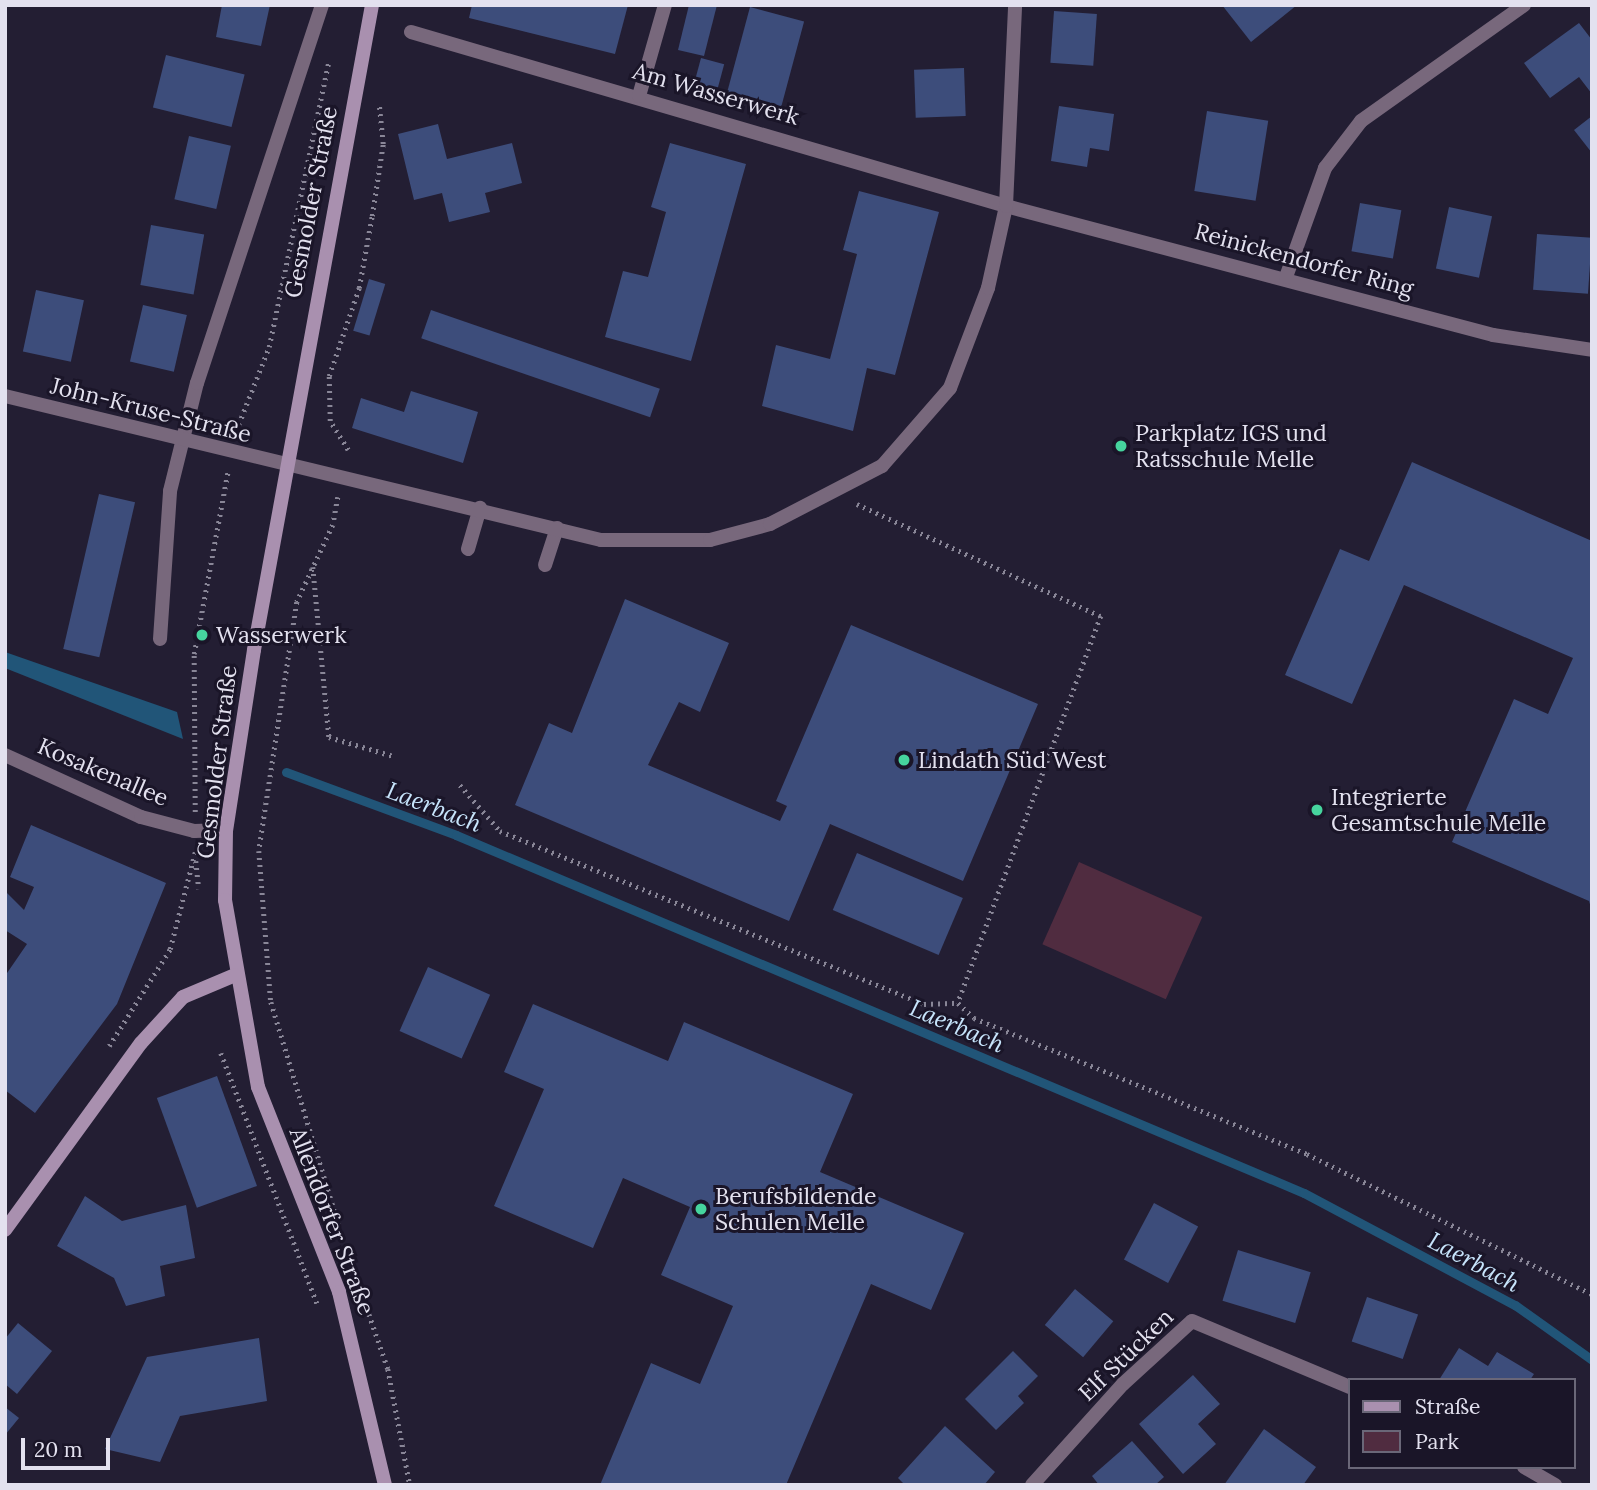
<!DOCTYPE html>
<html>
<head>
<meta charset="utf-8">
<style>
  body { margin:0 }
  #map { position:relative; width:1597px; height:1490px; overflow:hidden; background:#231e33; font-family:Lora,serif }
  div>[style] { position:absolute }
  .green>* { inset:0; background:#502c40; transform-origin:0 0 }
  .water>* { inset:0; background:#215578 }
  .stream>* { height:9px; margin:-4.5px; padding:0 4.5px; transform-origin:4.5px; border-radius:4.5px; background:#215578 }
  .building>* { inset:0; background:#3d4d7b; transform-origin:0 0 }
  .path>* { height:4.5px; margin-top:-2.25px; transform-origin:0; background:repeating-linear-gradient(90deg,#898697 0 2px,transparent 0 7px) }
  .lane>* { height:14px; margin:-7px; padding:0 7px; transform-origin:7px; border-radius:7px; background:#78687c }
  .street>* { height:14px; margin:-7px; padding:0 7px; transform-origin:7px; border-radius:7px; background:#78687c }
  .secondary>* { height:14px; margin:-7px; padding:0 7px; transform-origin:7px; border-radius:7px; background:#a990af }
  .dots>* { width:19px; height:19px; translate:-50% -50%; box-sizing:border-box; border:4px solid #1a1528; border-radius:50% }
  span { translate:-50% -50%; white-space:nowrap; text-align:center; line-height:1.15; -webkit-text-stroke:6px #1a1528; paint-order:stroke }
  .street-label { font-size:23px; color:#e3e1ef }
  .poi-label { font-size:23px; color:#e3e1ef }
  .left { translate:0 -50%; text-align:left }
  .water-label { font-size:24px; color:#c7e4fb; font-style:italic }
  .frame { position:absolute; inset:0; border:7px solid #e3e1ef; pointer-events:none }
  .legend { position:absolute; left:1348px; top:1378px; width:228px; height:91px; box-sizing:border-box; background:#1a1528; border:2px solid #6a6778; margin:0; padding:9px 12px; list-style:none; font-size:21px; color:#e3e1ef }
  .legend li { display:flex; align-items:center; gap:14px; height:35px }
  .legend b { width:35px; border:2px solid #6a6778 }
  .scale { position:absolute; left:21px; top:1438px; width:89px; height:32px; box-sizing:border-box; border:4px solid #e3e1ef; border-top:0; padding-left:9px; font-size:21px; line-height:24px; white-space:nowrap; color:#e3e1ef; -webkit-text-stroke:5px #1a1528; paint-order:stroke }
</style>
</head>
<body>
<div id="map">
  <div class="green">
    <div style="left:1079px;top:862px;width:135px;height:90px;rotate:24deg"></div>
  </div>
  <div class="water">
    <div style="clip-path:polygon(5px 652px,177px 712px,183px 739px,5px 668px)"></div>
  </div>
  <div class="stream">
    <div style="left:286px;top:772px;width:181px;rotate:20.3deg"></div>
    <div style="left:456px;top:835px;width:920px;rotate:22.89deg"></div>
    <div style="left:1304px;top:1193px;width:239px;rotate:28deg"></div>
    <div style="left:1515px;top:1305px;width:95px;rotate:35.5deg"></div>
  </div>
  <div class="building">
    <div style="clip-path:polygon(222px 5px,270px 5px,261px 46px,216px 37px)"></div>
    <div style="clip-path:polygon(472px 5px,628px 5px,615px 54px,469px 18px)"></div>
    <div style="clip-path:polygon(689px 5px,717px 5px,704px 56px,678px 50px)"></div>
    <div style="clip-path:polygon(1222px 5px,1297px 5px,1251px 42px)"></div>
    <div style="left:750px;top:7px;width:56px;height:89px;rotate:15deg"></div>
    <div style="left:1054px;top:11px;width:43px;height:52px;rotate:4deg"></div>
    <div style="clip-path:polygon(1579px 23px,1592px 40px,1592px 94px,1579px 77px,1550px 98px,1524px 63px)"></div>
    <div style="left:166px;top:55px;width:81px;height:54px;rotate:14deg"></div>
    <div style="left:701px;top:58px;width:24px;height:26px;rotate:15deg"></div>
    <div style="left:964px;top:68px;width:48px;height:50px;rotate:88deg"></div>
    <div style="clip-path:polygon(1059px 106px,1114px 114px,1109px 151px,1090px 148px,1087px 167px,1051px 161px)"></div>
    <div style="left:1207px;top:111px;width:62px;height:81px;rotate:9deg"></div>
    <div style="clip-path:polygon(1592px 116px,1592px 153px,1574px 130px)"></div>
    <div style="clip-path:polygon(438px 124px,447px 159px,512px 143px,522px 183px,485px 193px,490px 212px,449px 222px,442px 193px,414px 200px,398px 134px)"></div>
    <div style="left:189px;top:136px;width:43px;height:65px;rotate:13deg"></div>
    <div style="clip-path:polygon(670px 143px,746px 164px,691px 361px,605px 337px,623px 271px,648px 277px,666px 212px,651px 207px)"></div>
    <div style="clip-path:polygon(859px 191px,939px 212px,895px 375px,867px 368px,853px 431px,762px 406px,776px 345px,830px 359px,857px 254px,843px 250px)"></div>
    <div style="left:1360px;top:203px;width:42px;height:49px;rotate:10deg"></div>
    <div style="left:1449px;top:207px;width:44px;height:63px;rotate:12deg"></div>
    <div style="left:151px;top:225px;width:54px;height:61px;rotate:10deg"></div>
    <div style="left:1537px;top:234px;width:55px;height:56px;rotate:4deg"></div>
    <div style="left:369px;top:279px;width:17px;height:54px;rotate:17deg"></div>
    <div style="left:36px;top:290px;width:49px;height:63px;rotate:12deg"></div>
    <div style="left:143px;top:305px;width:45px;height:58px;rotate:13deg"></div>
    <div style="left:431px;top:310px;width:242px;height:30px;rotate:19deg"></div>
    <div style="clip-path:polygon(411px 391px,478px 412px,463px 463px,352px 428px,361px 398px,404px 412px)"></div>
    <div style="clip-path:polygon(1412px 462px,1592px 541px,1592px 911px,1589px 901px,1452px 842px,1514px 699px,1548px 714px,1573px 658px,1404px 585px,1352px 704px,1285px 675px,1340px 549px,1369px 561px)"></div>
    <div style="left:99px;top:494px;width:37px;height:159px;rotate:13deg"></div>
    <div style="clip-path:polygon(625px 599px,729px 643px,700px 712px,679px 702px,648px 765px,780px 821px,787px 806px,776px 801px,851px 625px,1038px 704px,963px 881px,830px 824px,789px 921px,515px 805px,549px 723px,572px 733px)"></div>
    <div style="clip-path:polygon(31px 825px,166px 883px,117px 1004px,35px 1113px,5px 1090px,5px 976px,27px 944px,5px 930px,5px 891px,24px 910px,34px 887px,10px 877px)"></div>
    <div style="left:857px;top:853px;width:115px;height:62px;rotate:23deg"></div>
    <div style="left:428px;top:967px;width:68px;height:70px;rotate:24deg"></div>
    <div style="clip-path:polygon(533px 1004px,668px 1061px,684px 1022px,853px 1094px,820px 1172px,964px 1233px,931px 1310px,871px 1284px,786px 1485px,600px 1485px,651px 1363px,700px 1384px,733px 1306px,661px 1275px,690px 1207px,623px 1178px,593px 1248px,494px 1206px,544px 1089px,504px 1072px)"></div>
    <div style="left:217px;top:1076px;width:117px;height:64px;rotate:70deg"></div>
    <div style="clip-path:polygon(85px 1196px,122px 1221px,186px 1205px,195px 1258px,160px 1266px,165px 1296px,126px 1306px,114px 1278px,57px 1246px)"></div>
    <div style="left:1154px;top:1203px;width:50px;height:64px;rotate:28deg"></div>
    <div style="left:1238px;top:1250px;width:76px;height:53px;rotate:17deg"></div>
    <div style="left:1075px;top:1289px;width:50px;height:47px;rotate:40deg"></div>
    <div style="left:1367px;top:1297px;width:54px;height:47px;rotate:19deg"></div>
    <div style="clip-path:polygon(18px 1323px,52px 1351px,17px 1394px,5px 1384px,5px 1339px)"></div>
    <div style="clip-path:polygon(259px 1338px,267px 1401px,180px 1416px,160px 1462px,105px 1449px,147px 1357px)"></div>
    <div style="clip-path:polygon(1459px 1348px,1488px 1366px,1497px 1352px,1534px 1374px,1530px 1380px,1439px 1380px)"></div>
    <div style="clip-path:polygon(1013px 1351px,1038px 1376px,1018px 1396px,1024px 1403px,996px 1430px,965px 1399px)"></div>
    <div style="clip-path:polygon(1193px 1375px,1220px 1404px,1198px 1424px,1216px 1444px,1183px 1474px,1139px 1424px)"></div>
    <div style="clip-path:polygon(5px 1407px,19px 1418px,5px 1435px)"></div>
    <div style="clip-path:polygon(945px 1426px,995px 1472px,984px 1485px,905px 1485px,898px 1478px)"></div>
    <div style="clip-path:polygon(1264px 1429px,1316px 1467px,1303px 1485px,1224px 1485px)"></div>
    <div style="clip-path:polygon(1132px 1441px,1164px 1477px,1155px 1485px,1099px 1485px,1092px 1476px)"></div>
  </div>
  <div class="path">
    <div style="left:236px;top:431px;width:90px;rotate:-68.6deg"></div>
    <div style="left:269px;top:347px;width:292px;rotate:-78.2deg"></div>
    <div style="left:348px;top:450px;width:34px;rotate:-122deg"></div>
    <div style="left:330px;top:421px;width:45px;rotate:-91.3deg"></div>
    <div style="left:329px;top:376px;width:93px;rotate:-71.2deg"></div>
    <div style="left:359px;top:288px;width:73px;rotate:-79.8deg"></div>
    <div style="left:372px;top:216px;width:73px;rotate:-81.3deg"></div>
    <div style="left:383px;top:144px;width:40px;rotate:-95.7deg"></div>
    <div style="left:338px;top:497px;width:28px;rotate:100deg"></div>
    <div style="left:333px;top:525px;width:85px;rotate:115.1deg"></div>
    <div style="left:297px;top:602px;width:252px;rotate:98.7deg"></div>
    <div style="left:259px;top:851px;width:151px;rotate:85.5deg"></div>
    <div style="left:271px;top:1002px;width:234px;rotate:73.1deg"></div>
    <div style="left:857px;top:504px;width:268px;rotate:24.7deg"></div>
    <div style="left:1101px;top:616px;width:413px;rotate:110.3deg"></div>
    <div style="left:313px;top:567px;width:171px;rotate:84.6deg"></div>
    <div style="left:329px;top:737px;width:67px;rotate:16.5deg"></div>
    <div style="left:460px;top:785px;width:61px;rotate:49deg"></div>
    <div style="left:500px;top:831px;width:458px;rotate:22.2deg"></div>
    <div style="left:924px;top:1004px;width:34px;rotate:-2deg"></div>
    <div style="left:958px;top:1003px;width:22px;rotate:43deg"></div>
    <div style="left:974px;top:1018px;width:360px;rotate:22.2deg"></div>
    <div style="left:1307px;top:1154px;width:318px;rotate:26.2deg"></div>
    <div style="left:195px;top:812px;width:158px;rotate:-90.4deg"></div>
    <div style="left:194px;top:654px;width:187px;rotate:-79.5deg"></div>
    <div style="left:196px;top:861px;width:28px;rotate:84deg"></div>
    <div style="left:109px;top:1046px;width:115px;rotate:-57.8deg"></div>
    <div style="left:170px;top:949px;width:100px;rotate:-75.5deg"></div>
    <div style="left:221px;top:1053px;width:268px;rotate:69deg"></div>
    <div style="left:369px;top:1314px;width:58px;rotate:70.9deg"></div>
    <div style="left:388px;top:1369px;width:118px;rotate:79.3deg"></div>
  </div>
  <div class="lane">
    <div style="left:468px;top:549px;width:43px;rotate:-73.7deg"></div>
    <div style="left:545px;top:565px;width:39px;rotate:-72deg"></div>
    <div style="left:160px;top:639px;width:148px;rotate:-86.1deg"></div>
    <div style="left:170px;top:491px;width:111px;rotate:-76deg"></div>
    <div style="left:197px;top:383px;width:398px;rotate:-71.7deg"></div>
  </div>
  <div class="street">
    <div style="left:411px;top:32px;width:620px;rotate:16.3deg"></div>
    <div style="left:1006px;top:206px;width:504px;rotate:14.84deg"></div>
    <div style="left:1493px;top:335px;width:100px;rotate:8.6deg"></div>
    <div style="left:639px;top:96px;width:95px;rotate:-74.1deg"></div>
    <div style="left:1286px;top:277px;width:116px;rotate:-70.3deg"></div>
    <div style="left:1325px;top:168px;width:59px;rotate:-52.5deg"></div>
    <div style="left:1361px;top:121px;width:200px;rotate:-35.4deg"></div>
    <div style="left:5px;top:396px;width:613px;rotate:13.58deg"></div>
    <div style="left:601px;top:540px;width:109px"></div>
    <div style="left:710px;top:540px;width:62px;rotate:-14.9deg"></div>
    <div style="left:770px;top:524px;width:126px;rotate:-27.4deg"></div>
    <div style="left:882px;top:466px;width:103px;rotate:-48.9deg"></div>
    <div style="left:950px;top:388px;width:107px;rotate:-69.2deg"></div>
    <div style="left:988px;top:288px;width:84px;rotate:-77.6deg"></div>
    <div style="left:1006px;top:206px;width:201px;rotate:-87.4deg"></div>
    <div style="left:5px;top:755px;width:149px;rotate:24.5deg"></div>
    <div style="left:141px;top:817px;width:55px;rotate:14.8deg"></div>
    <div style="left:194px;top:831px;width:32px;rotate:-2deg"></div>
    <div style="left:1524px;top:1467px;width:36px;rotate:30deg"></div>
    <div style="left:1032px;top:1485px;width:136px;rotate:-48deg"></div>
    <div style="left:1123px;top:1384px;width:93px;rotate:-42.4deg"></div>
    <div style="left:1192px;top:1321px;width:171px;rotate:22.7deg"></div>
  </div>
  <div class="secondary">
    <div style="left:372px;top:5px;width:656px;rotate:100.37deg"></div>
    <div style="left:254px;top:650px;width:182px;rotate:98.8deg"></div>
    <div style="left:226px;top:830px;width:70px;rotate:90.8deg"></div>
    <div style="left:225px;top:900px;width:190px;rotate:80deg"></div>
    <div style="left:258px;top:1087px;width:220px;rotate:68.4deg"></div>
    <div style="left:339px;top:1292px;width:198px;rotate:76.6deg"></div>
    <div style="left:5px;top:1230px;width:231px;rotate:-54deg"></div>
    <div style="left:141px;top:1043px;width:62px;rotate:-47.6deg"></div>
    <div style="left:183px;top:997px;width:56px;rotate:-22.9deg"></div>
  </div>
  <div class="dots">
    <div style="left:1121px;top:446px;background:#46d49e"></div>
    <div style="left:202px;top:635px;background:#46d49e"></div>
    <div style="left:904px;top:760px;background:#46d49e"></div>
    <div style="left:1317px;top:810px;background:#46d49e"></div>
    <div style="left:701px;top:1209px;background:#46d49e"></div>
  </div>
  <div class="street-label">
    <span style="left:716px;top:94px;rotate:16deg">Am Wasserwerk</span>
    <span style="left:311px;top:202px;rotate:-79deg">Gesmolder Straße</span>
    <span style="left:1304px;top:260px;rotate:15deg">Reinickendorfer Ring</span>
    <span style="left:151px;top:410px;rotate:14deg">John-Kruse-Straße</span>
    <span style="left:217px;top:762px;rotate:-83deg">Gesmolder Straße</span>
    <span style="left:103px;top:772px;rotate:23deg">Kosakenallee</span>
    <span style="left:332px;top:1221px;rotate:69deg">Allendorfer Straße</span>
    <span style="left:1126px;top:1355px;rotate:-44deg">Elf Stücken</span>
  </div>
  <div class="poi-label">
    <span class="left" style="left:1135px;top:446px">Parkplatz IGS und<br>Ratsschule Melle</span>
    <span class="left" style="left:216px;top:635px">Wasserwerk</span>
    <span class="left" style="left:918px;top:760px">Lindath Süd West</span>
    <span class="left" style="left:1331px;top:810px">Integrierte<br>Gesamtschule Melle</span>
    <span class="left" style="left:715px;top:1209px">Berufsbildende<br>Schulen Melle</span>
  </div>
  <div class="water-label">
    <span style="left:434px;top:807px;rotate:21deg">Laerbach</span>
    <span style="left:957px;top:1026px;rotate:23deg">Laerbach</span>
    <span style="left:1474px;top:1262px;rotate:28deg">Laerbach</span>
  </div>
  <div class="frame"></div>
  <ul class="legend">
  <li><b style="height:9px;background:#a990af"></b>Straße</li>
  <li><b style="height:19px;background:#502c40"></b>Park</li>
  </ul>
  <div class="scale">20 m</div>
</div>
</body>
</html>
